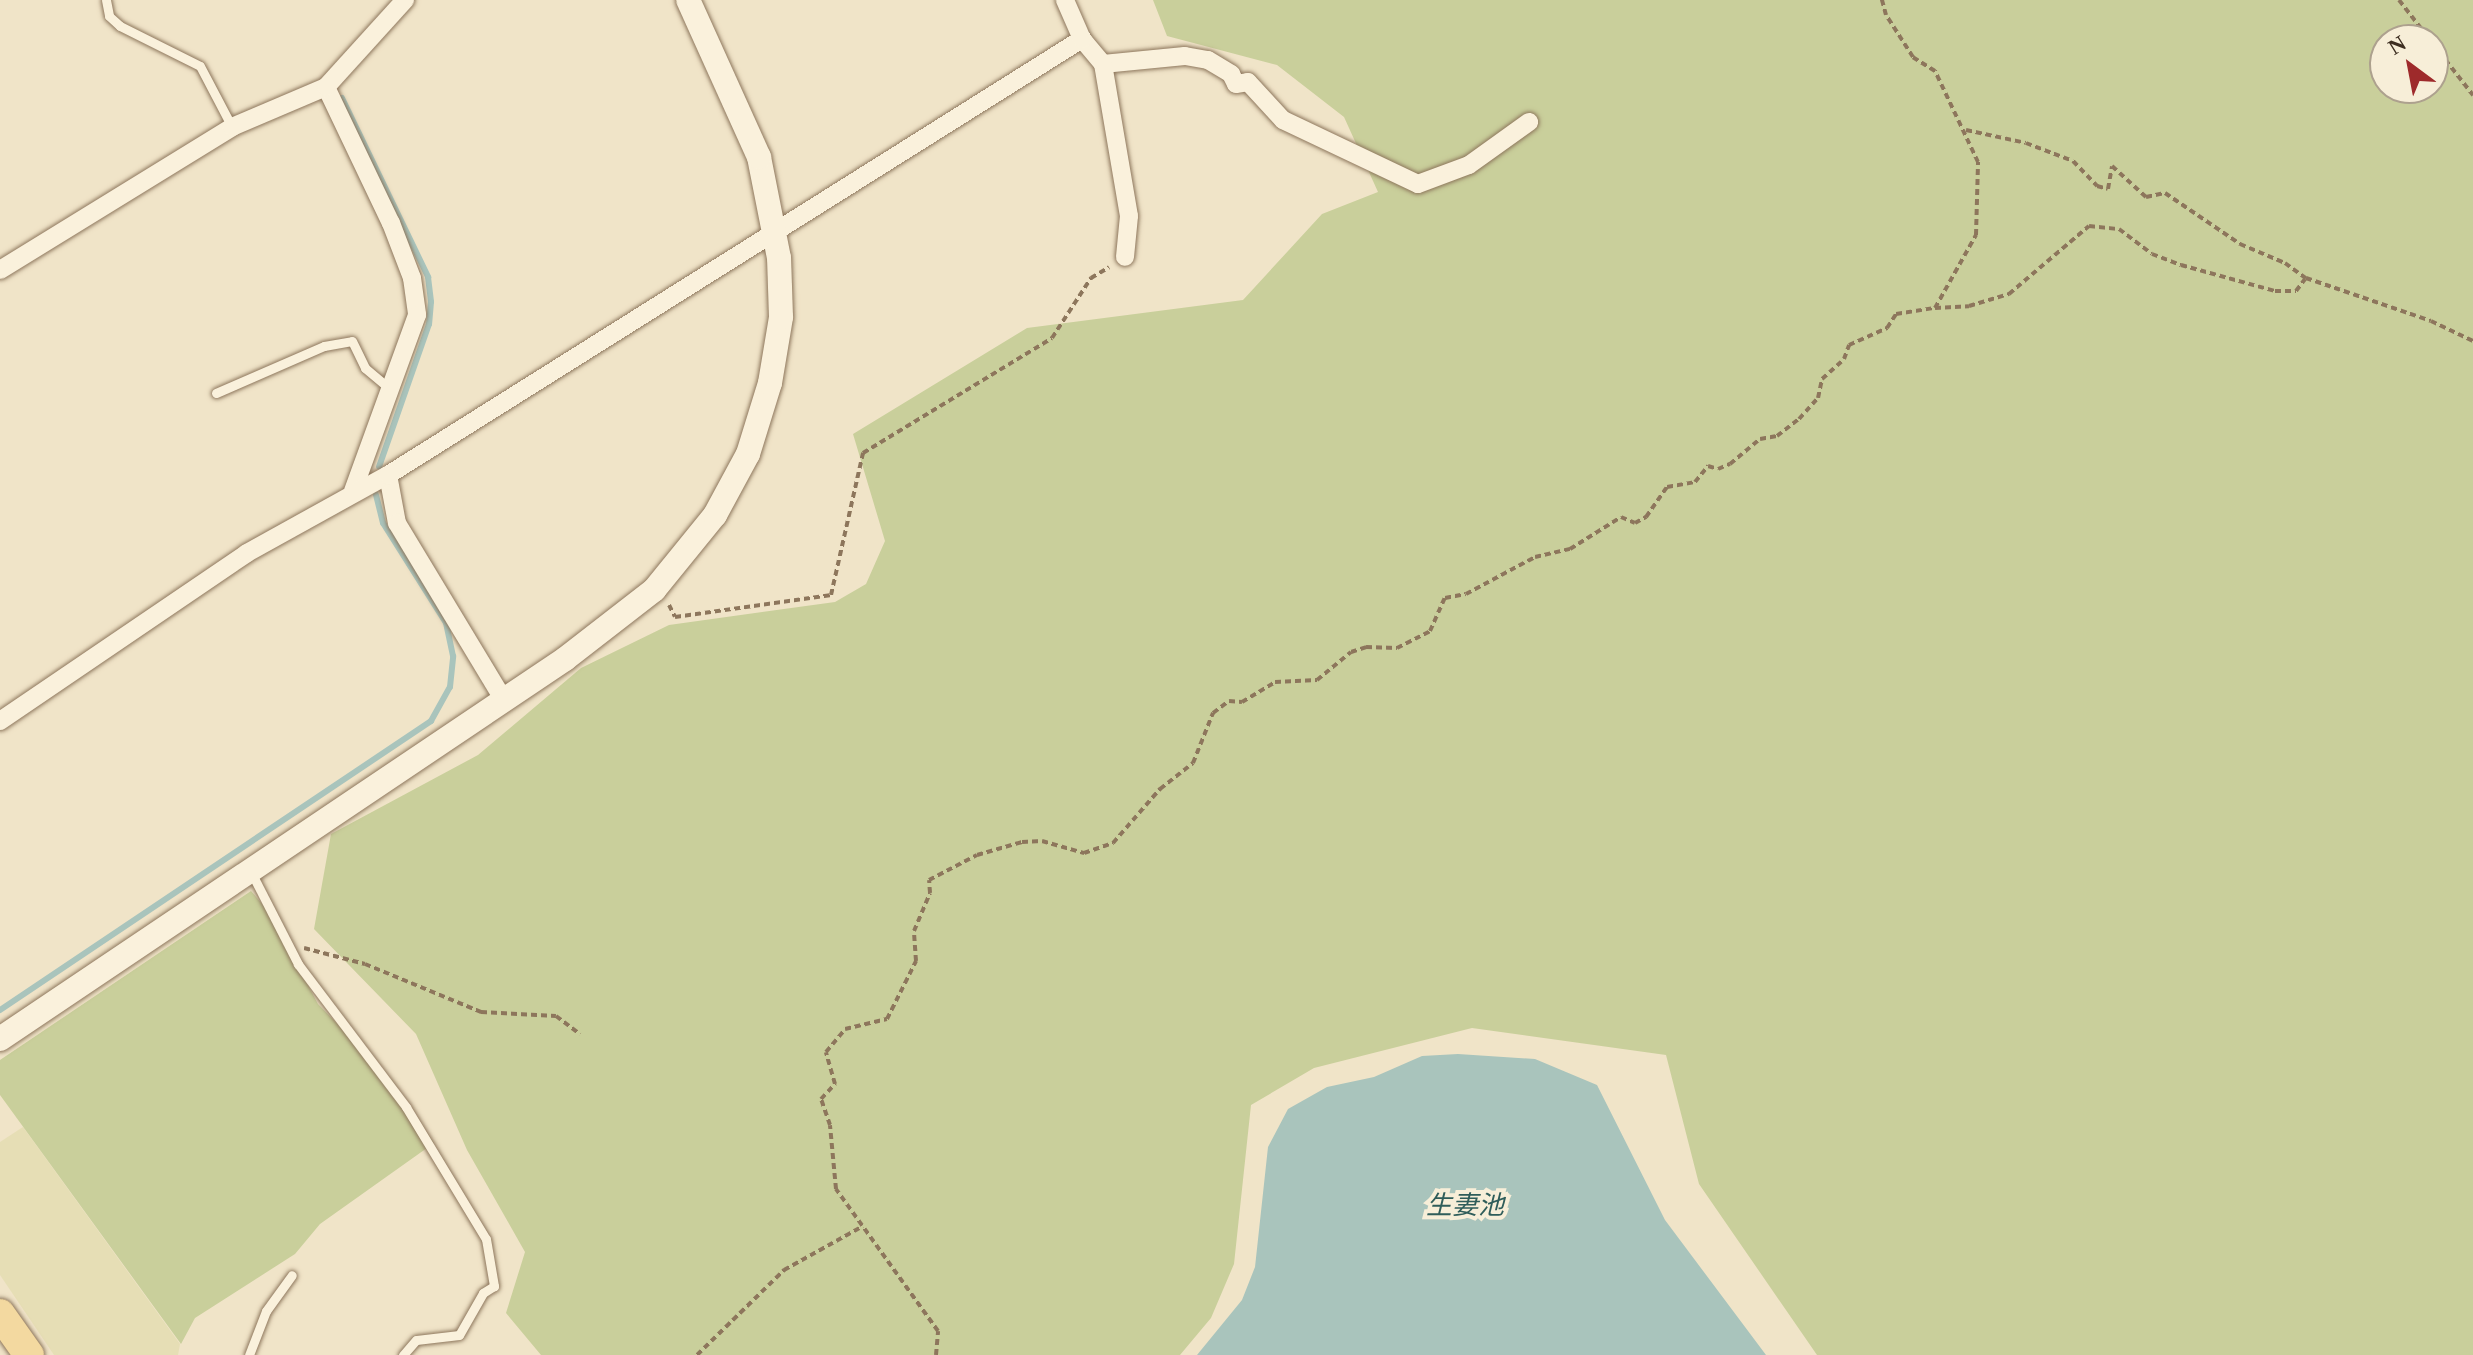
<!DOCTYPE html>
<html>
<head>
<meta charset="utf-8">
<style>
  body { margin:0 }
  #map { position:relative; width:2473px; height:1355px; overflow:hidden; background:#f0e4c8; font-family:"Times New Roman","Noto Sans JP",serif }
  div>[style] { position:absolute }
  .farmland>* { inset:0; background:#e6deb5 }
  .green>* { inset:0; background:#c9cf9b }
  .water>* { inset:0; background:#a9c4bc }
  .stream>* { height:6px; margin:-3px; padding:0 3px; transform-origin:3px; border-radius:3px; background:#a9c4bc }
  .path>* { height:4px; margin-top:-2px; transform-origin:0; background:repeating-linear-gradient(90deg,#8d765c 0 6px,transparent 0 10px) }
  .roads { filter:drop-shadow(0 0 2px #8d765c) drop-shadow(0 0 2px #8d765c) }
  .service>* { height:9px; margin:-4.5px; padding:0 4.5px; transform-origin:4.5px; border-radius:4.5px; background:#faf1dc }
  .minor>* { height:18px; margin:-9px; padding:0 9px; transform-origin:9px; border-radius:9px; background:#faf1dc }
  .tertiary>* { height:24px; margin:-12px; padding:0 12px; transform-origin:12px; border-radius:12px; background:#faf1dc }
  .primary>* { height:30px; margin:-15px; padding:0 15px; transform-origin:15px; border-radius:15px; background:#f3d9a0 }
  span { translate:-50% -50%; white-space:nowrap; text-align:center; line-height:1.15; -webkit-text-stroke:8px #f7eed8; paint-order:stroke }
  .water-label { font-size:26px; color:#2f5d5a; font-style:italic }
  .north { position:absolute; left:2369px; top:24px; width:80px; height:80px; box-sizing:border-box; background:#f7eed8; border:2px solid #ada18e; border-radius:50%; rotate:328deg; font-size:22px; font-weight:700; line-height:32px; text-align:center; color:#3d2e20 }
  .north::after { content:''; display:block; margin:auto; width:28px; height:36px; background:#9e2a2b; clip-path:polygon(50% 0,100% 100%,50% 72%,0 100%) }
</style>
</head>
<body>
<div id="map">
  <div class="farmland">
    <div style="clip-path:polygon(23px 1127px,180px 1344px,178px 1355px,54px 1355px,0 1275px,0 1142px)"></div>
  </div>
  <div class="green">
    <div style="clip-path:polygon(evenodd,1153px 0,2473px 0,2473px 1355px,1817px 1355px,1699px 1184px,1666px 1055px,1472px 1028px,1314px 1068px,1251px 1105px,1234px 1264px,1211px 1318px,1180px 1355px,541px 1355px,506px 1313px,525px 1252px,467px 1150px,416px 1034px,314px 929px,331px 834px,478px 755px,581px 668px,669px 625px,835px 602px,866px 584px,885px 541px,853px 434px,1027px 328px,1243px 300px,1322px 214px,1378px 192px,1344px 117px,1277px 65px,1167px 36px,1153px 0,2385px 40px,2433px 40px,2433px 88px,2385px 88px,2385px 40px)"></div>
    <div style="clip-path:polygon(251px 891px,269px 912px,318px 1004px,392px 1080px,434px 1143px,320px 1224px,295px 1254px,195px 1318px,181px 1344px,0 1095px,0 1060px)"></div>
  </div>
  <div class="water">
    <div style="clip-path:polygon(1458px 1054px,1535px 1059px,1597px 1085px,1665px 1220px,1766px 1355px,1197px 1355px,1242px 1300px,1255px 1267px,1268px 1147px,1288px 1109px,1327px 1087px,1374px 1077px,1422px 1056px)"></div>
  </div>
  <div class="stream">
    <div style="left:342px;top:98px;width:199px;rotate:64.3deg"></div>
    <div style="left:428px;top:277px;width:25px;rotate:83deg"></div>
    <div style="left:431px;top:302px;width:22px;rotate:95deg"></div>
    <div style="left:429px;top:324px;width:151px;rotate:109.3deg"></div>
    <div style="left:0;top:1010px;width:519px;rotate:-33.84deg"></div>
    <div style="left:431px;top:721px;width:39px;rotate:-61deg"></div>
    <div style="left:450px;top:687px;width:31px;rotate:-84deg"></div>
    <div style="left:453px;top:656px;width:34px;rotate:-102deg"></div>
    <div style="left:446px;top:623px;width:118px;rotate:-122.2deg"></div>
    <div style="left:383px;top:523px;width:29px;rotate:-104deg"></div>
  </div>
  <div class="path">
    <div style="left:2399px;top:0;width:51px;rotate:52.2deg"></div>
    <div style="left:2433px;top:44px;width:65px;rotate:51.9deg"></div>
    <div style="left:1966px;top:130px;width:61px;rotate:12.2deg"></div>
    <div style="left:2026px;top:143px;width:50px;rotate:21deg"></div>
    <div style="left:2073px;top:161px;width:35px;rotate:46deg"></div>
    <div style="left:2097px;top:186px;width:11px;rotate:15deg"></div>
    <div style="left:2108px;top:189px;width:23px;rotate:-80deg"></div>
    <div style="left:2112px;top:166px;width:46px;rotate:42.4deg"></div>
    <div style="left:2146px;top:197px;width:19px;rotate:-12deg"></div>
    <div style="left:2165px;top:193px;width:91px;rotate:34.2deg"></div>
    <div style="left:2240px;top:244px;width:49px;rotate:22.9deg"></div>
    <div style="left:2285px;top:263px;width:26px;rotate:36deg"></div>
    <div style="left:2306px;top:278px;width:132px;rotate:19deg"></div>
    <div style="left:2431px;top:321px;width:47px;rotate:25.5deg"></div>
    <div style="left:1935px;top:308px;width:34px;rotate:-3deg"></div>
    <div style="left:1969px;top:306px;width:42px;rotate:-16.7deg"></div>
    <div style="left:2009px;top:294px;width:105px;rotate:-40.4deg"></div>
    <div style="left:2089px;top:226px;width:30px;rotate:6deg"></div>
    <div style="left:2119px;top:229px;width:41px;rotate:37.1deg"></div>
    <div style="left:2152px;top:254px;width:31px;rotate:21deg"></div>
    <div style="left:2181px;top:265px;width:98px;rotate:15.5deg"></div>
    <div style="left:2275px;top:291px;width:21px"></div>
    <div style="left:2296px;top:291px;width:15px;rotate:-53deg"></div>
    <div style="left:669px;top:605px;width:13px;rotate:63deg"></div>
    <div style="left:675px;top:617px;width:158px;rotate:-8deg"></div>
    <div style="left:831px;top:595px;width:146px;rotate:-77.3deg"></div>
    <div style="left:863px;top:453px;width:221px;rotate:-31.3deg"></div>
    <div style="left:1052px;top:338px;width:72px;rotate:-57deg"></div>
    <div style="left:1091px;top:278px;width:21px;rotate:-31deg"></div>
    <div style="left:304px;top:948px;width:63px;rotate:14.7deg"></div>
    <div style="left:365px;top:964px;width:126px;rotate:22.5deg"></div>
    <div style="left:481px;top:1012px;width:75px;rotate:3.1deg"></div>
    <div style="left:556px;top:1016px;width:30px;rotate:37deg"></div>
    <div style="left:697px;top:1355px;width:122px;rotate:-44.3deg"></div>
    <div style="left:784px;top:1270px;width:90px;rotate:-29.1deg"></div>
    <div style="left:936px;top:1355px;width:24px;rotate:-85deg"></div>
    <div style="left:938px;top:1331px;width:175px;rotate:-125.7deg"></div>
    <div style="left:836px;top:1189px;width:64px;rotate:-95.4deg"></div>
    <div style="left:830px;top:1125px;width:28px;rotate:-109deg"></div>
    <div style="left:821px;top:1099px;width:21px;rotate:-47deg"></div>
    <div style="left:835px;top:1084px;width:33px;rotate:-106deg"></div>
    <div style="left:826px;top:1052px;width:30px;rotate:-50deg"></div>
    <div style="left:845px;top:1029px;width:43px;rotate:-13.4deg"></div>
    <div style="left:887px;top:1019px;width:65px;rotate:-63.4deg"></div>
    <div style="left:916px;top:961px;width:30px;rotate:-94deg"></div>
    <div style="left:914px;top:931px;width:41px;rotate:-67.2deg"></div>
    <div style="left:930px;top:893px;width:13px;rotate:-94deg"></div>
    <div style="left:929px;top:880px;width:54px;rotate:-27.5deg"></div>
    <div style="left:977px;top:855px;width:47px;rotate:-16.1deg"></div>
    <div style="left:1022px;top:842px;width:20px;rotate:-3deg"></div>
    <div style="left:1042px;top:841px;width:44px;rotate:15.9deg"></div>
    <div style="left:1084px;top:853px;width:31px;rotate:-19deg"></div>
    <div style="left:1113px;top:843px;width:72px;rotate:-49deg"></div>
    <div style="left:1160px;top:789px;width:42px;rotate:-38.2deg"></div>
    <div style="left:1193px;top:763px;width:54px;rotate:-68.2deg"></div>
    <div style="left:1213px;top:713px;width:20px;rotate:-37deg"></div>
    <div style="left:1229px;top:701px;width:13px;rotate:4deg"></div>
    <div style="left:1242px;top:702px;width:39px;rotate:-31deg"></div>
    <div style="left:1275px;top:682px;width:42px;rotate:-2.7deg"></div>
    <div style="left:1317px;top:680px;width:44px;rotate:-39.5deg"></div>
    <div style="left:1351px;top:652px;width:16px;rotate:-18deg"></div>
    <div style="left:1366px;top:647px;width:31px;rotate:2deg"></div>
    <div style="left:1397px;top:648px;width:37px;rotate:-27deg"></div>
    <div style="left:1430px;top:631px;width:36px;rotate:-66deg"></div>
    <div style="left:1445px;top:598px;width:21px;rotate:-11deg"></div>
    <div style="left:1466px;top:594px;width:78px;rotate:-28.2deg"></div>
    <div style="left:1535px;top:557px;width:36px;rotate:-13deg"></div>
    <div style="left:1570px;top:549px;width:60px;rotate:-32.1deg"></div>
    <div style="left:1621px;top:517px;width:15px;rotate:23deg"></div>
    <div style="left:1635px;top:523px;width:13px;rotate:-29deg"></div>
    <div style="left:1646px;top:517px;width:37px;rotate:-55deg"></div>
    <div style="left:1667px;top:487px;width:28px;rotate:-10deg"></div>
    <div style="left:1695px;top:482px;width:21px;rotate:-51deg"></div>
    <div style="left:1708px;top:466px;width:10px;rotate:17deg"></div>
    <div style="left:1718px;top:469px;width:13px;rotate:-23deg"></div>
    <div style="left:1730px;top:464px;width:39px;rotate:-40deg"></div>
    <div style="left:1760px;top:439px;width:17px;rotate:-10deg"></div>
    <div style="left:1777px;top:436px;width:28px;rotate:-38deg"></div>
    <div style="left:1799px;top:419px;width:28px;rotate:-48deg"></div>
    <div style="left:1818px;top:398px;width:19px;rotate:-78deg"></div>
    <div style="left:1822px;top:379px;width:30px;rotate:-42deg"></div>
    <div style="left:1844px;top:359px;width:15px;rotate:-70deg"></div>
    <div style="left:1849px;top:345px;width:42px;rotate:-24.1deg"></div>
    <div style="left:1887px;top:328px;width:17px;rotate:-57deg"></div>
    <div style="left:1896px;top:314px;width:39px;rotate:-9deg"></div>
    <div style="left:1935px;top:308px;width:84px;rotate:-60.7deg"></div>
    <div style="left:1976px;top:235px;width:73px;rotate:-88.4deg"></div>
    <div style="left:1978px;top:162px;width:101px;rotate:-115.3deg"></div>
    <div style="left:1935px;top:71px;width:26px;rotate:-148deg"></div>
    <div style="left:1913px;top:57px;width:50px;rotate:-122.7deg"></div>
    <div style="left:1886px;top:15px;width:16px;rotate:-105deg"></div>
  </div>
  <div class="roads">
    <div class="service">
      <div style="left:106px;top:0;width:16px;rotate:79deg"></div>
      <div style="left:109px;top:16px;width:15px;rotate:42deg"></div>
      <div style="left:120px;top:26px;width:89px;rotate:26.6deg"></div>
      <div style="left:200px;top:66px;width:69px;rotate:62.3deg"></div>
      <div style="left:216px;top:393px;width:118px;rotate:-23.5deg"></div>
      <div style="left:324px;top:346px;width:28px;rotate:-10deg"></div>
      <div style="left:352px;top:341px;width:30px;rotate:64deg"></div>
      <div style="left:365px;top:368px;width:34px;rotate:40deg"></div>
      <div style="left:250px;top:870px;width:106px;rotate:62.9deg"></div>
      <div style="left:298px;top:964px;width:179px;rotate:52.9deg"></div>
      <div style="left:406px;top:1107px;width:154px;rotate:58.8deg"></div>
      <div style="left:486px;top:1239px;width:48px;rotate:80.3deg"></div>
      <div style="left:494px;top:1286px;width:13px;rotate:148deg"></div>
      <div style="left:483px;top:1293px;width:48px;rotate:119.7deg"></div>
      <div style="left:459px;top:1335px;width:43px;rotate:173.4deg"></div>
      <div style="left:416px;top:1340px;width:20px;rotate:131deg"></div>
      <div style="left:249px;top:1355px;width:47px;rotate:-68.9deg"></div>
      <div style="left:266px;top:1311px;width:44px;rotate:-54.2deg"></div>
    </div>
    <div class="minor">
      <div style="left:1082px;top:39px;width:33px;rotate:50deg"></div>
      <div style="left:1103px;top:64px;width:82px;rotate:-5.6deg"></div>
      <div style="left:1185px;top:56px;width:23px;rotate:10deg"></div>
      <div style="left:1208px;top:60px;width:27px;rotate:31deg"></div>
      <div style="left:1231px;top:74px;width:11px;rotate:63deg"></div>
      <div style="left:1236px;top:84px;width:12px;rotate:-9deg"></div>
      <div style="left:1248px;top:82px;width:52px;rotate:47.4deg"></div>
      <div style="left:1283px;top:120px;width:149px;rotate:25.4deg"></div>
      <div style="left:1418px;top:184px;width:54px;rotate:-20.4deg"></div>
      <div style="left:1469px;top:165px;width:74px;rotate:-35.6deg"></div>
      <div style="left:1103px;top:64px;width:154px;rotate:80.3deg"></div>
      <div style="left:1129px;top:216px;width:41px;rotate:95.6deg"></div>
      <div style="left:326px;top:87px;width:151px;rotate:64.5deg"></div>
      <div style="left:391px;top:223px;width:59px;rotate:69.1deg"></div>
      <div style="left:412px;top:278px;width:37px;rotate:82deg"></div>
      <div style="left:417px;top:315px;width:187px;rotate:110deg"></div>
      <div style="left:0;top:270px;width:273px;rotate:-31.6deg"></div>
      <div style="left:232px;top:127px;width:102px;rotate:-23.1deg"></div>
      <div style="left:326px;top:87px;width:118px;rotate:-47.8deg"></div>
      <div style="left:388px;top:475px;width:49px;rotate:79.4deg"></div>
      <div style="left:397px;top:523px;width:205px;rotate:58.9deg"></div>
      <div style="left:0;top:721px;width:299px;rotate:-34.2deg"></div>
      <div style="left:247px;top:553px;width:161px;rotate:-29deg"></div>
      <div style="left:388px;top:475px;width:820px;rotate:-32.14deg"></div>
      <div style="left:1082px;top:39px;width:43px;rotate:-113.6deg"></div>
    </div>
    <div class="tertiary">
      <div style="left:0;top:1039px;width:681px;rotate:-33.92deg"></div>
      <div style="left:565px;top:659px;width:113px;rotate:-37.8deg"></div>
      <div style="left:654px;top:590px;width:97px;rotate:-50.9deg"></div>
      <div style="left:715px;top:515px;width:69px;rotate:-61.6deg"></div>
      <div style="left:748px;top:454px;width:74px;rotate:-72.8deg"></div>
      <div style="left:770px;top:383px;width:67px;rotate:-80.5deg"></div>
      <div style="left:781px;top:317px;width:59px;rotate:-91.9deg"></div>
      <div style="left:779px;top:258px;width:103px;rotate:-101.2deg"></div>
      <div style="left:759px;top:157px;width:172px;rotate:-114.3deg"></div>
    </div>
    <div class="primary">
      <div style="left:0;top:1314px;width:50px;rotate:54.7deg"></div>
    </div>
  </div>
  <div class="water-label">
    <span style="left:1465px;top:1206px">生妻池</span>
  </div>
  <div class="north">N</div>
</div>
</body>
</html>
